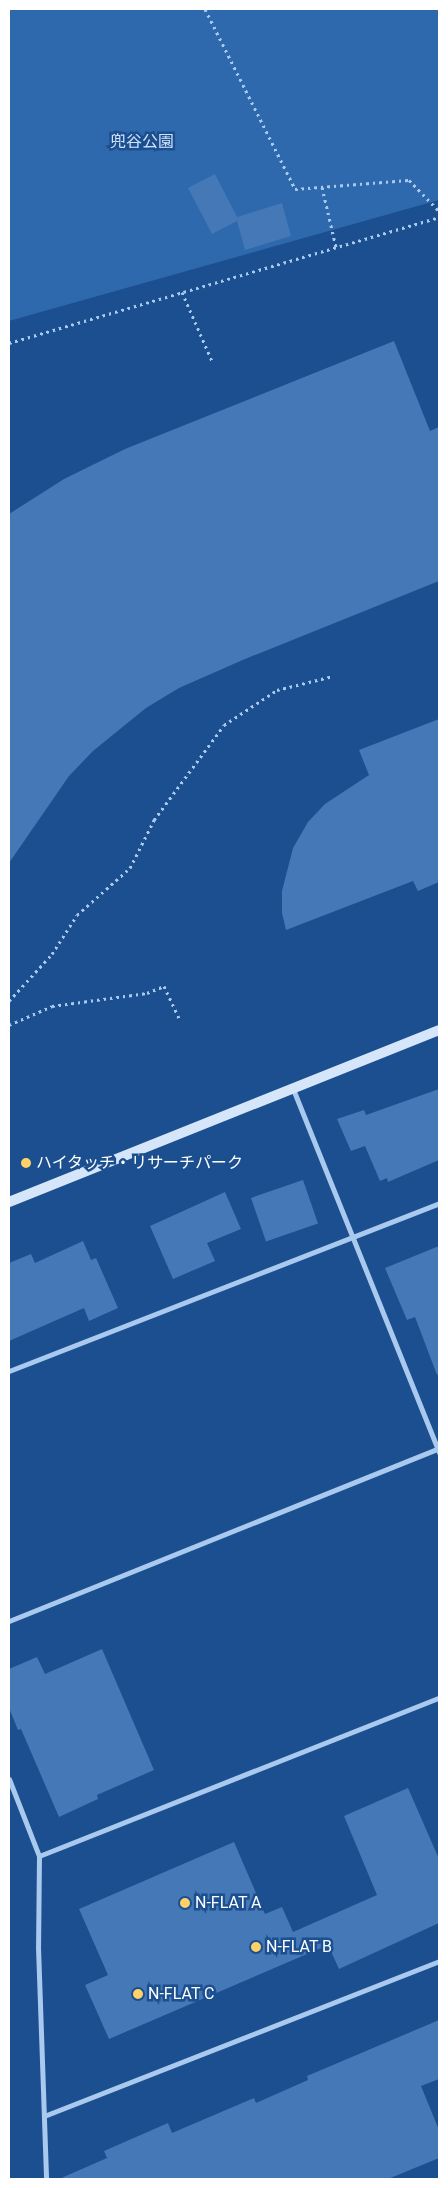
<!DOCTYPE html>
<html>
<head>
<meta charset="utf-8">
<style>
  body { margin:0 }
  #map { position:relative; width:448px; height:2188px; overflow:hidden; background:#1b4f8f; font-family:Roboto,"Noto Sans JP",sans-serif }
  div>[style] { position:absolute }
  .green>* { inset:0; background:#2e69ad }
  .building>* { inset:0; background:#4478b7; transform-origin:0 0 }
  .path>* { height:3px; margin-top:-1.5px; transform-origin:0; background:repeating-linear-gradient(90deg,#a9c9ee 0 2.5px,transparent 0 6.5px) }
  .street>* { height:5px; margin:-2.5px; padding:0 2.5px; transform-origin:2.5px; border-radius:2.5px; background:#a9c9ee }
  .secondary>* { height:10px; margin:-5px; padding:0 5px; transform-origin:5px; border-radius:5px; background:#d6e6fa }
  .dots>* { width:14px; height:14px; translate:-50% -50%; box-sizing:border-box; border:2px solid #1b4f8f; border-radius:50% }
  span { translate:-50% -50%; white-space:nowrap; text-align:center; line-height:1.15; -webkit-text-stroke:5px #1b4f8f; paint-order:stroke }
  .park-label { font-size:16px; color:#cfe3fa }
  .poi-label { font-size:16px; color:#fff }
  .left { translate:0 -50%; text-align:left }
  .frame { position:absolute; inset:0; border:10px solid #fff; pointer-events:none }
</style>
</head>
<body>
<div id="map">
  <div class="green">
    <div style="clip-path:polygon(9px 9px,439px 9px,439px 200px,9px 321px)"></div>
  </div>
  <div class="building">
    <div style="clip-path:polygon(215px 174px,237px 217px,282px 203px,291px 236px,245px 250px,237px 221px,212px 234px,188px 188px)"></div>
    <div style="clip-path:polygon(394px 341px,430px 431px,439px 427px,439px 581px,245px 659px,179px 688px,146px 708px,93px 751px,69px 776px,9px 863px,9px 514px,64px 479px,125px 449px)"></div>
    <div style="clip-path:polygon(439px 719px,439px 882px,418px 891px,413px 881px,286px 930px,282px 913px,282px 891px,293px 848px,308px 822px,325px 804px,369px 775px,359px 750px)"></div>
    <div style="clip-path:polygon(439px 1089px,439px 1160px,388px 1182px,387px 1178px,380px 1181px,365px 1146px,351px 1151px,337px 1119px,364px 1110px,366px 1115px)"></div>
    <div style="left:303px;top:1180px;width:46px;height:55px;rotate:71deg"></div>
    <div style="clip-path:polygon(225px 1192px,241px 1229px,207px 1243px,215px 1261px,173px 1279px,150px 1226px)"></div>
    <div style="clip-path:polygon(83px 1241px,91px 1260px,96px 1258px,118px 1308px,89px 1321px,84px 1308px,9px 1341px,9px 1263px,31px 1254px,35px 1263px)"></div>
    <div style="clip-path:polygon(439px 1246px,439px 1374px,437px 1375px,415px 1317px,407px 1320px,385px 1268px)"></div>
    <div style="clip-path:polygon(102px 1649px,154px 1770px,97px 1795px,98px 1799px,59px 1817px,21px 1729px,18px 1730px,9px 1708px,9px 1669px,37px 1657px,45px 1674px)"></div>
    <div style="clip-path:polygon(408px 1788px,439px 1859px,439px 1923px,339px 1969px,328px 1945px,109px 2039px,85px 1985px,108px 1975px,79px 1909px,234px 1842px,265px 1914px,282px 1907px,293px 1932px,377px 1895px,344px 1816px)"></div>
    <div style="clip-path:polygon(439px 2020px,439px 2079px,421px 2086px,439px 2130px,439px 2158px,388px 2179px,59px 2179px,107px 2158px,104px 2151px,168px 2123px,172px 2133px,254px 2098px,256px 2103px,308px 2080px,307px 2076px)"></div>
  </div>
  <div class="path">
    <div style="left:205px;top:9px;width:201px;rotate:63.4deg"></div>
    <div style="left:295px;top:189px;width:114px;rotate:-4.5deg"></div>
    <div style="left:409px;top:180px;width:43px;rotate:45.9deg"></div>
    <div style="left:322px;top:187px;width:62px;rotate:76.9deg"></div>
    <div style="left:182px;top:292px;width:75px;rotate:66.5deg"></div>
    <div style="left:9px;top:343px;width:448px;rotate:-16.3deg"></div>
    <div style="left:9px;top:1001px;width:64px;rotate:-47.5deg"></div>
    <div style="left:52px;top:954px;width:46px;rotate:-57.3deg"></div>
    <div style="left:77px;top:915px;width:71px;rotate:-41.6deg"></div>
    <div style="left:130px;top:868px;width:54px;rotate:-63.4deg"></div>
    <div style="left:154px;top:820px;width:118px;rotate:-53.6deg"></div>
    <div style="left:224px;top:725px;width:64px;rotate:-33.4deg"></div>
    <div style="left:277px;top:690px;width:58px;rotate:-14deg"></div>
    <div style="left:9px;top:1025px;width:47px;rotate:-23.8deg"></div>
    <div style="left:52px;top:1006px;width:96px;rotate:-7.8deg"></div>
    <div style="left:147px;top:993px;width:18px;rotate:-22deg"></div>
    <div style="left:164px;top:986px;width:38px;rotate:65deg"></div>
  </div>
  <div class="street">
    <div style="left:293px;top:1089px;width:392px;rotate:68.1deg"></div>
    <div style="left:9px;top:1371px;width:462px;rotate:-21.3deg"></div>
    <div style="left:9px;top:1621px;width:463px;rotate:-21.9deg"></div>
    <div style="left:9px;top:1779px;width:83px;rotate:68.7deg"></div>
    <div style="left:39px;top:1856px;width:91px;rotate:90.6deg"></div>
    <div style="left:38px;top:1947px;width:232px;rotate:88deg"></div>
    <div style="left:39px;top:1856px;width:430px;rotate:-21.6deg"></div>
    <div style="left:44px;top:2116px;width:424px;rotate:-21.4deg"></div>
  </div>
  <div class="secondary">
    <div style="left:9px;top:1202px;width:463px;rotate:-21.8deg"></div>
  </div>
  <div class="dots">
    <div style="left:26px;top:1163px;background:#ffd166"></div>
    <div style="left:185px;top:1903px;background:#ffd166"></div>
    <div style="left:256px;top:1947px;background:#ffd166"></div>
    <div style="left:138px;top:1994px;background:#ffd166"></div>
  </div>
  <div class="park-label">
    <span style="left:142px;top:142px">兜谷公園</span>
  </div>
  <div class="poi-label">
    <span class="left" style="left:36px;top:1163px">ハイタッチ・リサーチパーク</span>
    <span class="left" style="left:195px;top:1903px">N-FLAT A</span>
    <span class="left" style="left:266px;top:1947px">N-FLAT B</span>
    <span class="left" style="left:148px;top:1994px">N-FLAT C</span>
  </div>
  <div class="frame"></div>
</div>
</body>
</html>
